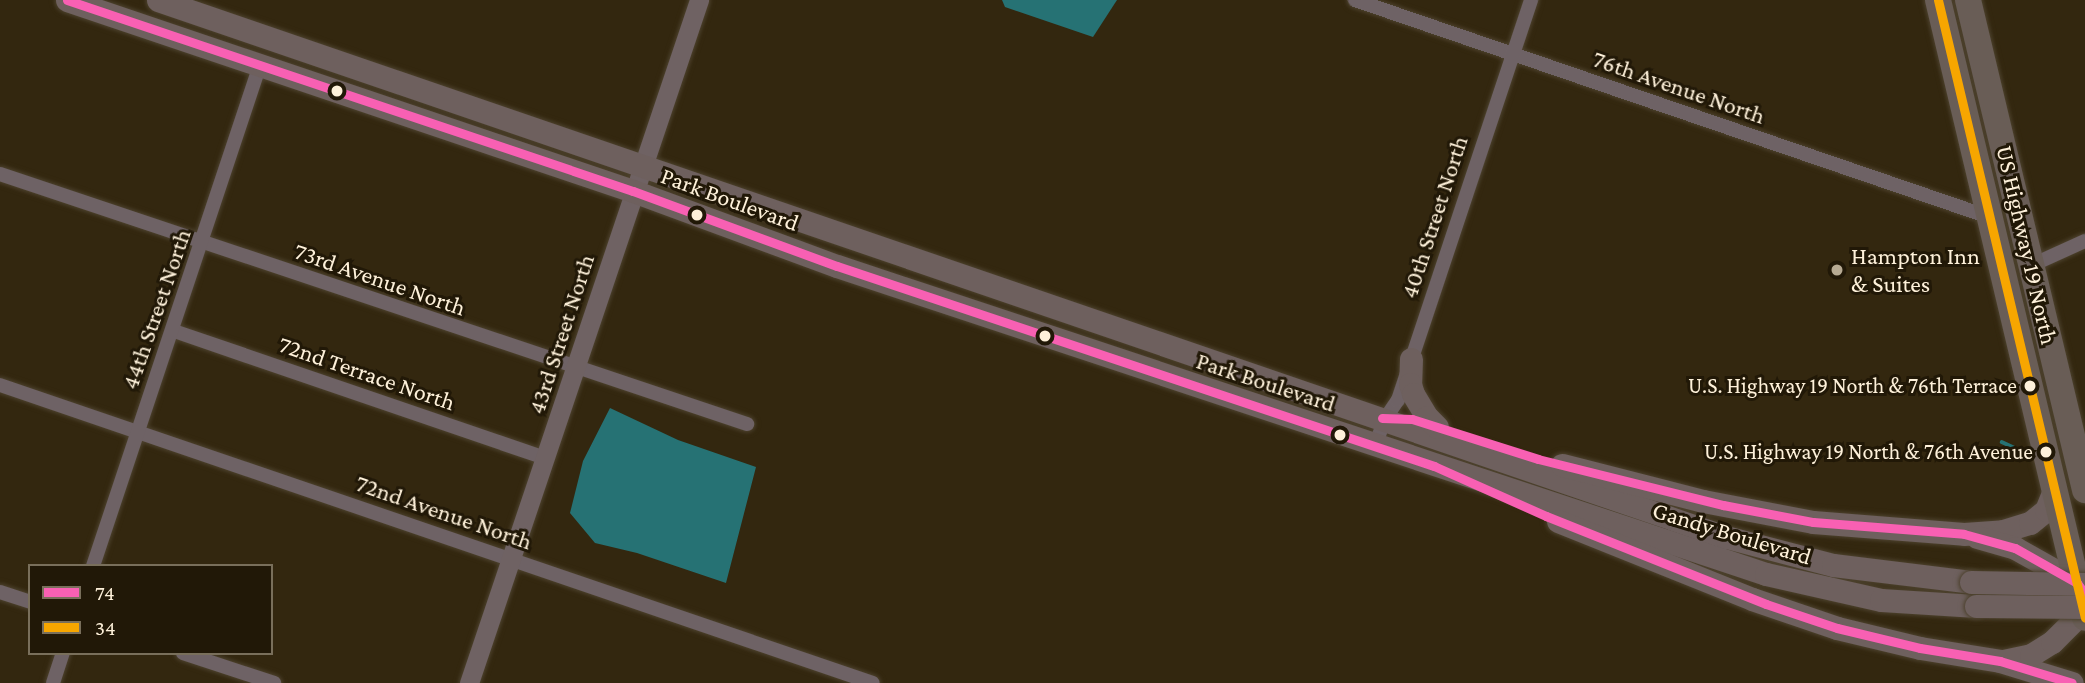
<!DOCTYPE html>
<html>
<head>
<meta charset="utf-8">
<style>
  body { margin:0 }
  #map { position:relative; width:2085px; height:683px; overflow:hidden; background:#33270f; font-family:"Crimson Pro",serif }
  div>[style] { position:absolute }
  .water>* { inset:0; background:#267274 }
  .stream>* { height:3.5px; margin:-1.75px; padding:0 1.75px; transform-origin:1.75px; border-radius:1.75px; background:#267274 }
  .roads { filter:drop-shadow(0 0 2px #4d422e) drop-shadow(0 0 2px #4d422e) }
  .street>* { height:14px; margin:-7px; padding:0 7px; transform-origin:7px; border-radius:7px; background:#6e6265 }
  .secondary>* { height:19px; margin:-9.5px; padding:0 9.5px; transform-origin:9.5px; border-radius:9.5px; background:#6f6263 }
  .primary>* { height:23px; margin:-11.5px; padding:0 11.5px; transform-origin:11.5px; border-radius:11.5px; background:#6e605e }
  .highway>* { height:26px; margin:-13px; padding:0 13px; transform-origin:13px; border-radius:13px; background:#695d56 }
  .bridges { filter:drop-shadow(0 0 2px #4d422e) drop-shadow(0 0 2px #4d422e) }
  .primary-bridge>* { height:23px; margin:-11.5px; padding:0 11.5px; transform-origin:11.5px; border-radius:11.5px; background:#6e605e }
  .bus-1>* { height:9px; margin:-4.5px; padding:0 4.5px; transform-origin:4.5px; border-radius:4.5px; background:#f860b3 }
  .bus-2>* { height:9px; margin:-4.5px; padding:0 4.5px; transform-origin:4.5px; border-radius:4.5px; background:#f7a600 }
  .dots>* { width:19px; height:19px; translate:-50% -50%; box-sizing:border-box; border:4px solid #211807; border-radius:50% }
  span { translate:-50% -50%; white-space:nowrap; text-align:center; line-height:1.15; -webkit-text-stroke:6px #211807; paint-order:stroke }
  .bus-label { font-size:22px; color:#fef1da }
  .right { translate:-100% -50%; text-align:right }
  .street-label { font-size:24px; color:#fef1da }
  .poi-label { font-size:24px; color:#fef1da }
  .left { translate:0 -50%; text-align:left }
  .legend { position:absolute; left:28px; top:564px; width:245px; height:91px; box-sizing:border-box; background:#211807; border:2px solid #796f5b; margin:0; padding:9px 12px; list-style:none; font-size:21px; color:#fef1da }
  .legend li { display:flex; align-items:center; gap:14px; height:35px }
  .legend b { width:35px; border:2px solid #796f5b }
</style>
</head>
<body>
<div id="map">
  <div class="water">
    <div style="clip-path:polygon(1002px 0,1117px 0,1093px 37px,1005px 7px)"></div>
    <div style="clip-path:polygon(610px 408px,678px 440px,756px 467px,726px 583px,637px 553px,595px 543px,570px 513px,583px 461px)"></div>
  </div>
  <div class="stream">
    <div style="left:2002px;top:442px;width:35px;rotate:25deg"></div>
  </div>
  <div class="roads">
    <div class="street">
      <div style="left:1355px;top:0;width:670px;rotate:18.89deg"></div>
      <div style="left:0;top:174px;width:788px;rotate:18.5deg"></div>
      <div style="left:2032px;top:265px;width:58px;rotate:-24.4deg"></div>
      <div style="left:174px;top:331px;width:392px;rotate:18.9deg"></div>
      <div style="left:0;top:385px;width:922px;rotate:18.85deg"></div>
      <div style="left:1375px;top:446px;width:29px;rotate:-70deg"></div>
      <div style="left:1385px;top:419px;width:23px;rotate:-56deg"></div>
      <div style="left:1398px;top:400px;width:422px;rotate:-71.6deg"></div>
      <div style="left:93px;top:566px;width:528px;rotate:-71.57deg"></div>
      <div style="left:0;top:592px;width:32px;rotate:18deg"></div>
      <div style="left:183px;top:653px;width:96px;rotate:18.2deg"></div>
      <div style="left:53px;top:683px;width:32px;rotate:-72deg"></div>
    </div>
    <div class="secondary">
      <div style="left:469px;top:683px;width:721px;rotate:-71.39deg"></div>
    </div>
    <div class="primary">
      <div style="left:67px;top:0;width:597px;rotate:18.65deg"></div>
      <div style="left:633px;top:191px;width:217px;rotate:20.2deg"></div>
      <div style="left:837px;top:266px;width:979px;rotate:18.34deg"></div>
      <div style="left:1766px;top:574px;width:118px;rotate:12.7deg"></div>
      <div style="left:1881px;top:600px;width:95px;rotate:3.6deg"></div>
      <div style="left:158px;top:0;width:1657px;rotate:18.91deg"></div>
      <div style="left:1726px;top:537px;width:111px;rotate:14.7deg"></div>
      <div style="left:1833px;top:565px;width:139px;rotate:7deg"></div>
      <div style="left:1411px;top:359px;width:25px;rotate:92deg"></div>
      <div style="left:1410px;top:384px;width:10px;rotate:73deg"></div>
      <div style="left:1413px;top:394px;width:27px;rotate:59deg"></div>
      <div style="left:1427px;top:417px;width:14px;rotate:45deg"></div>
      <div style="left:1562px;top:465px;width:146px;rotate:14.3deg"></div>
      <div style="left:1703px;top:501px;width:112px;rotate:10.8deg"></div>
      <div style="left:1813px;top:522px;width:151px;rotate:4.5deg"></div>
      <div style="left:1964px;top:534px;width:39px;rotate:-4deg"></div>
      <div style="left:2003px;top:531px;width:28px;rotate:-17deg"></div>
      <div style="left:2030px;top:523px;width:21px;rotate:-39deg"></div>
      <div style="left:2046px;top:510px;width:22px;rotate:-68deg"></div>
      <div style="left:1558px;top:521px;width:209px;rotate:21.9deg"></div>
      <div style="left:1752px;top:599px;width:90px;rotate:18.8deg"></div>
      <div style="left:1837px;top:628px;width:85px;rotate:13.5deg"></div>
      <div style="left:1920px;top:648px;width:81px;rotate:9.2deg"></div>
      <div style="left:2000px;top:661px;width:75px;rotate:17deg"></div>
      <div style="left:1977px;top:537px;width:40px;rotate:16deg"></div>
      <div style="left:2015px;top:548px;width:71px;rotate:29.4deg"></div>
      <div style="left:2077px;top:583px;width:9px;rotate:58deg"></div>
      <div style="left:2003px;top:661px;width:29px;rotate:-12deg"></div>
      <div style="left:2031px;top:655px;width:25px;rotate:-32deg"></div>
      <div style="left:2052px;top:642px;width:47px;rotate:-45deg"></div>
    </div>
    <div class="highway">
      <div style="left:1938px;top:0;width:635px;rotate:76.62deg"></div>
      <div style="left:1968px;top:0;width:504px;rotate:76.57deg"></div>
    </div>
  </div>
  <div class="bridges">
    <div class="primary-bridge">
      <div style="left:1971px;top:582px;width:114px;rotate:1deg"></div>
      <div style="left:1976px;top:606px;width:109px;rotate:0.5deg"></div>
    </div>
  </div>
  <div class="bus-1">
    <div style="left:67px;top:0;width:597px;rotate:18.65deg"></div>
    <div style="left:633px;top:191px;width:217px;rotate:20.2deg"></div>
    <div style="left:837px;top:266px;width:630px;rotate:18.52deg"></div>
    <div style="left:1434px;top:466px;width:123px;rotate:24.1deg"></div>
    <div style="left:1546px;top:516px;width:237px;rotate:21.8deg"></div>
    <div style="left:1766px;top:604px;width:75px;rotate:18.7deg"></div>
    <div style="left:1837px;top:628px;width:85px;rotate:13.5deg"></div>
    <div style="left:1920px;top:648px;width:81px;rotate:9.2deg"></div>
    <div style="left:2000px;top:661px;width:75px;rotate:17deg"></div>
    <div style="left:1382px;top:418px;width:30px;rotate:2deg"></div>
    <div style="left:1412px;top:419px;width:132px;rotate:17.6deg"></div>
    <div style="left:1538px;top:459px;width:191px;rotate:14deg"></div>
    <div style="left:1723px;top:505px;width:92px;rotate:10.7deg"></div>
    <div style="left:1813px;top:522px;width:151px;rotate:4.5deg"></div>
    <div style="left:1964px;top:534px;width:53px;rotate:15.4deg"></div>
    <div style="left:2015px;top:548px;width:71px;rotate:29.4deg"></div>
    <div style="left:2077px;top:583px;width:14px;rotate:54deg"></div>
  </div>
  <div class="bus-2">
    <div style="left:1938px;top:0;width:635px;rotate:76.62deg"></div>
  </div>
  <div class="dots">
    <div style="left:337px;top:91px;background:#fef1da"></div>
    <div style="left:697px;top:215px;background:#fef1da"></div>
    <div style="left:1837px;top:270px;background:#b7aa93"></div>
    <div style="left:1045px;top:336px;background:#fef1da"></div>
    <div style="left:2030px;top:386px;background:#fef1da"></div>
    <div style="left:1340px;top:435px;background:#fef1da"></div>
    <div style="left:2046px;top:452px;background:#fef1da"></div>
  </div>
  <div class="bus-label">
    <span class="right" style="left:2017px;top:386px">U.S. Highway 19 North &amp; 76th Terrace</span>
    <span class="right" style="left:2033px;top:452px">U.S. Highway 19 North &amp; 76th Avenue</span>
  </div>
  <div class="street-label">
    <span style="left:1679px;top:87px;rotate:19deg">76th Avenue North</span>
    <span style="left:730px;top:199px;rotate:20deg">Park Boulevard</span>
    <span style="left:1434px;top:217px;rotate:-72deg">40th Street North</span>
    <span style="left:2027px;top:245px;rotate:77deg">US Highway 19 North</span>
    <span style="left:380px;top:279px;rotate:19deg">73rd Avenue North</span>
    <span style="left:156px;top:309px;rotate:-71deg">44th Street North</span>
    <span style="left:561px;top:334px;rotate:-72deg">43rd Street North</span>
    <span style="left:367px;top:373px;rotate:19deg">72nd Terrace North</span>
    <span style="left:1266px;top:382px;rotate:18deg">Park Boulevard</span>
    <span style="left:444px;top:512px;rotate:19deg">72nd Avenue North</span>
    <span style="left:1732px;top:533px;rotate:17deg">Gandy Boulevard</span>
  </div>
  <div class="poi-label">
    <span class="left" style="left:1851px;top:270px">Hampton Inn<br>&amp; Suites</span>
  </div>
  <ul class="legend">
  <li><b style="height:9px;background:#f860b3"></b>74</li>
  <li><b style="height:9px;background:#f7a600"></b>34</li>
  </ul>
</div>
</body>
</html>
